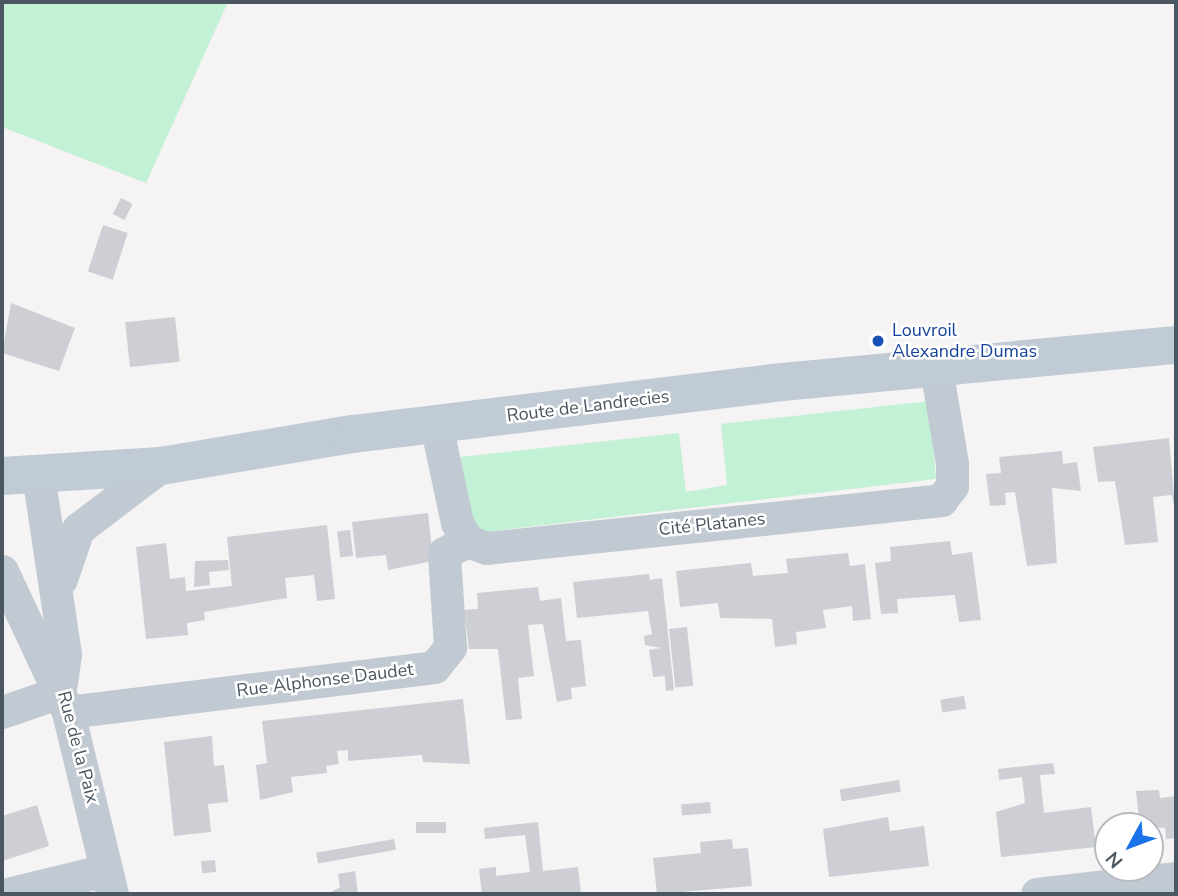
<!DOCTYPE html>
<html>
<head>
<meta charset="utf-8">
<style>
  body { margin:0 }
  #map { position:relative; width:1178px; height:896px; overflow:hidden; background:#f5f3f3; font-family:"Nunito Sans",sans-serif }
  div>[style] { position:absolute }
  .green>* { inset:0; background:#c3f1d5 }
  .building>* { inset:0; background:#cdcfd5; transform-origin:0 0 }
  .street>* { height:33px; margin:-16.5px; padding:0 16.5px; transform-origin:16.5px; border-radius:16.5px; background:#c1cad2 }
  .secondary>* { height:38px; margin:-19px; padding:0 19px; transform-origin:19px; border-radius:19px; background:#c1cbd6 }
  .dots>* { width:19px; height:19px; translate:-50% -50%; box-sizing:border-box; border:4px solid #fff; border-radius:50% }
  span { translate:-50% -50%; white-space:nowrap; text-align:center; line-height:1.15; -webkit-text-stroke:5px #fff; paint-order:stroke }
  .transit-label { font-size:18px; color:#164399 }
  .left { translate:0 -50%; text-align:left }
  .street-label { font-size:18px; color:#4a5661 }
  .frame { position:absolute; inset:0; border:4px solid #4a5661; pointer-events:none }
  .north { position:absolute; left:1094px; top:812px; width:70px; height:70px; box-sizing:border-box; background:#fff; border:2px solid #b7bbc0; border-radius:50%; rotate:229deg; font-size:19px; font-weight:700; line-height:28px; text-align:center; color:#4a5661 }
  .north::after { content:''; display:block; margin:auto; width:24px; height:32px; background:#1a73e8; clip-path:polygon(50% 0,100% 100%,50% 72%,0 100%) }
</style>
</head>
<body>
<div id="map">
  <div class="green">
    <div style="clip-path:polygon(2px 2px,228px 2px,146px 183px,2px 127px)"></div>
    <div style="clip-path:polygon(930px 401px,936px 479px,485px 532px,470px 525px,460px 457px,679px 433px,686px 492px,727px 485px,721px 424px)"></div>
  </div>
  <div class="building">
    <div style="left:121px;top:198px;width:13px;height:18px;rotate:27deg"></div>
    <div style="left:103px;top:225px;width:26px;height:49px;rotate:18deg"></div>
    <div style="clip-path:polygon(11px 303px,75px 328px,59px 371px,2px 353px)"></div>
    <div style="left:175px;top:317px;width:45px;height:50px;rotate:84deg"></div>
    <div style="clip-path:polygon(1169px 438px,1176px 518px,1172px 495px,1153px 497px,1158px 542px,1125px 545px,1115px 481px,1098px 482px,1093px 447px)"></div>
    <div style="clip-path:polygon(1062px 451px,1063px 464px,1077px 462px,1081px 491px,1052px 488px,1057px 563px,1027px 566px,1015px 492px,1005px 493px,1006px 505px,990px 506px,986px 474px,1001px 473px,999px 457px)"></div>
    <div style="clip-path:polygon(428px 513px,433px 561px,388px 570px,386px 555px,356px 558px,352px 522px)"></div>
    <div style="clip-path:polygon(327px 525px,335px 599px,317px 601px,314px 575px,285px 578px,287px 598px,204px 612px,205px 620px,187px 623px,188px 635px,146px 639px,136px 547px,166px 543px,170px 579px,185px 577px,186px 591px,232px 586px,227px 537px)"></div>
    <div style="left:350px;top:530px;width:26px;height:13px;rotate:83deg"></div>
    <div style="clip-path:polygon(950px 541px,952px 555px,972px 552px,981px 620px,959px 622px,955px 595px,897px 599px,898px 613px,881px 614px,875px 563px,891px 561px,890px 547px)"></div>
    <div style="clip-path:polygon(848px 553px,850px 566px,865px 564px,871px 619px,853px 621px,852px 606px,823px 610px,826px 628px,796px 632px,797px 644px,775px 647px,772px 619px,720px 618px,718px 603px,680px 607px,676px 571px,751px 563px,753px 576px,788px 573px,786px 559px)"></div>
    <div style="clip-path:polygon(228px 560px,229px 570px,209px 572px,210px 585px,194px 587px,195px 561px)"></div>
    <div style="clip-path:polygon(649px 574px,650px 580px,662px 578px,674px 690px,666px 691px,665px 676px,653px 677px,649px 650px,661px 648px,645px 645px,644px 636px,652px 634px,648px 611px,577px 618px,573px 582px)"></div>
    <div style="clip-path:polygon(538px 587px,540px 601px,561px 598px,566px 641px,581px 640px,586px 686px,571px 688px,572px 699px,557px 702px,543px 624px,528px 625px,534px 676px,518px 678px,522px 719px,506px 720px,498px 649px,469px 649px,464px 610px,478px 609px,477px 593px)"></div>
    <div style="left:687px;top:627px;width:59px;height:18px;rotate:84deg"></div>
    <div style="left:964px;top:696px;width:13px;height:24px;rotate:81deg"></div>
    <div style="clip-path:polygon(463px 699px,470px 764px,423px 762px,422px 755px,348px 761px,348px 750px,337px 751px,339px 764px,326px 766px,327px 773px,291px 777px,293px 792px,260px 800px,256px 765px,267px 763px,262px 721px)"></div>
    <div style="clip-path:polygon(212px 736px,214px 766px,224px 765px,228px 802px,208px 804px,211px 832px,174px 836px,164px 742px)"></div>
    <div style="clip-path:polygon(1053px 763px,1055px 774px,1040px 775px,1044px 813px,1091px 807px,1096px 847px,1001px 857px,996px 812px,1025px 803px,1022px 777px,999px 780px,998px 769px)"></div>
    <div style="left:899px;top:780px;width:12px;height:60px;rotate:81deg"></div>
    <div style="clip-path:polygon(1159px 790px,1160px 798px,1176px 796px,1176px 838px,1166px 839px,1165px 828px,1140px 826px,1136px 791px)"></div>
    <div style="left:710px;top:802px;width:11px;height:29px;rotate:85deg"></div>
    <div style="clip-path:polygon(37px 805px,49px 846px,2px 861px,2px 816px)"></div>
    <div style="clip-path:polygon(888px 817px,890px 831px,924px 826px,929px 866px,829px 877px,823px 829px)"></div>
    <div style="left:446px;top:822px;width:11px;height:30px;rotate:90deg"></div>
    <div style="clip-path:polygon(538px 822px,543px 871px,578px 867px,581px 894px,482px 894px,479px 869px,496px 867px,496px 876px,530px 872px,525px 835px,485px 839px,484px 828px)"></div>
    <div style="left:394px;top:839px;width:11px;height:79px;rotate:80deg"></div>
    <div style="clip-path:polygon(732px 839px,733px 849px,748px 848px,752px 886px,657px 894px,653px 858px,701px 853px,700px 842px)"></div>
    <div style="left:215px;top:860px;width:12px;height:14px;rotate:85deg"></div>
    <div style="clip-path:polygon(355px 871px,358px 894px,328px 894px,340px 887px,338px 874px)"></div>
  </div>
  <div class="street">
    <div style="left:436px;top:424px;width:101px;rotate:78deg"></div>
    <div style="left:457px;top:523px;width:21px;rotate:59deg"></div>
    <div style="left:468px;top:541px;width:19px;rotate:21deg"></div>
    <div style="left:486px;top:548px;width:458px;rotate:-6deg"></div>
    <div style="left:941px;top:500px;width:18px;rotate:-52deg"></div>
    <div style="left:952px;top:486px;width:23px;rotate:-90deg"></div>
    <div style="left:952px;top:463px;width:96px;rotate:-99.6deg"></div>
    <div style="left:38px;top:474px;width:182px;rotate:81.5deg"></div>
    <div style="left:65px;top:654px;width:29px;rotate:98deg"></div>
    <div style="left:2px;top:571px;width:156px;rotate:64.9deg"></div>
    <div style="left:68px;top:712px;width:187px;rotate:76.4deg"></div>
    <div style="left:61px;top:579px;width:53px;rotate:-71.2deg"></div>
    <div style="left:78px;top:529px;width:104px;rotate:-37.2deg"></div>
    <div style="left:2px;top:712px;width:61px;rotate:-19deg"></div>
    <div style="left:68px;top:712px;width:369px;rotate:-7deg"></div>
    <div style="left:434px;top:667px;width:26px;rotate:-51deg"></div>
    <div style="left:450px;top:647px;width:94px;rotate:-93.7deg"></div>
    <div style="left:444px;top:553px;width:27px;rotate:-27deg"></div>
    <div style="left:7px;top:894px;width:102px;rotate:-13.6deg"></div>
    <div style="left:1037px;top:894px;width:140px;rotate:-6.6deg"></div>
  </div>
  <div class="secondary">
    <div style="left:2px;top:476px;width:159px;rotate:-3.6deg"></div>
    <div style="left:161px;top:466px;width:195px;rotate:-9.5deg"></div>
    <div style="left:353px;top:434px;width:422px;rotate:-6.9deg"></div>
    <div style="left:772px;top:383px;width:406px;rotate:-5.4deg"></div>
  </div>
  <div class="dots">
    <div style="left:878px;top:341px;background:#1a4fb4"></div>
  </div>
  <div class="transit-label">
    <span class="left" style="left:892px;top:341px">Louvroil<br>Alexandre Dumas</span>
  </div>
  <div class="street-label">
    <span style="left:588px;top:406px;rotate:-7deg">Route de Landrecies</span>
    <span style="left:712px;top:524px;rotate:-6deg">Cité Platanes</span>
    <span style="left:325px;top:680px;rotate:-7deg">Rue Alphonse Daudet</span>
    <span style="left:78px;top:747px;rotate:75deg">Rue de la Paix</span>
  </div>
  <div class="frame"></div>
  <div class="north">N</div>
</div>
</body>
</html>
